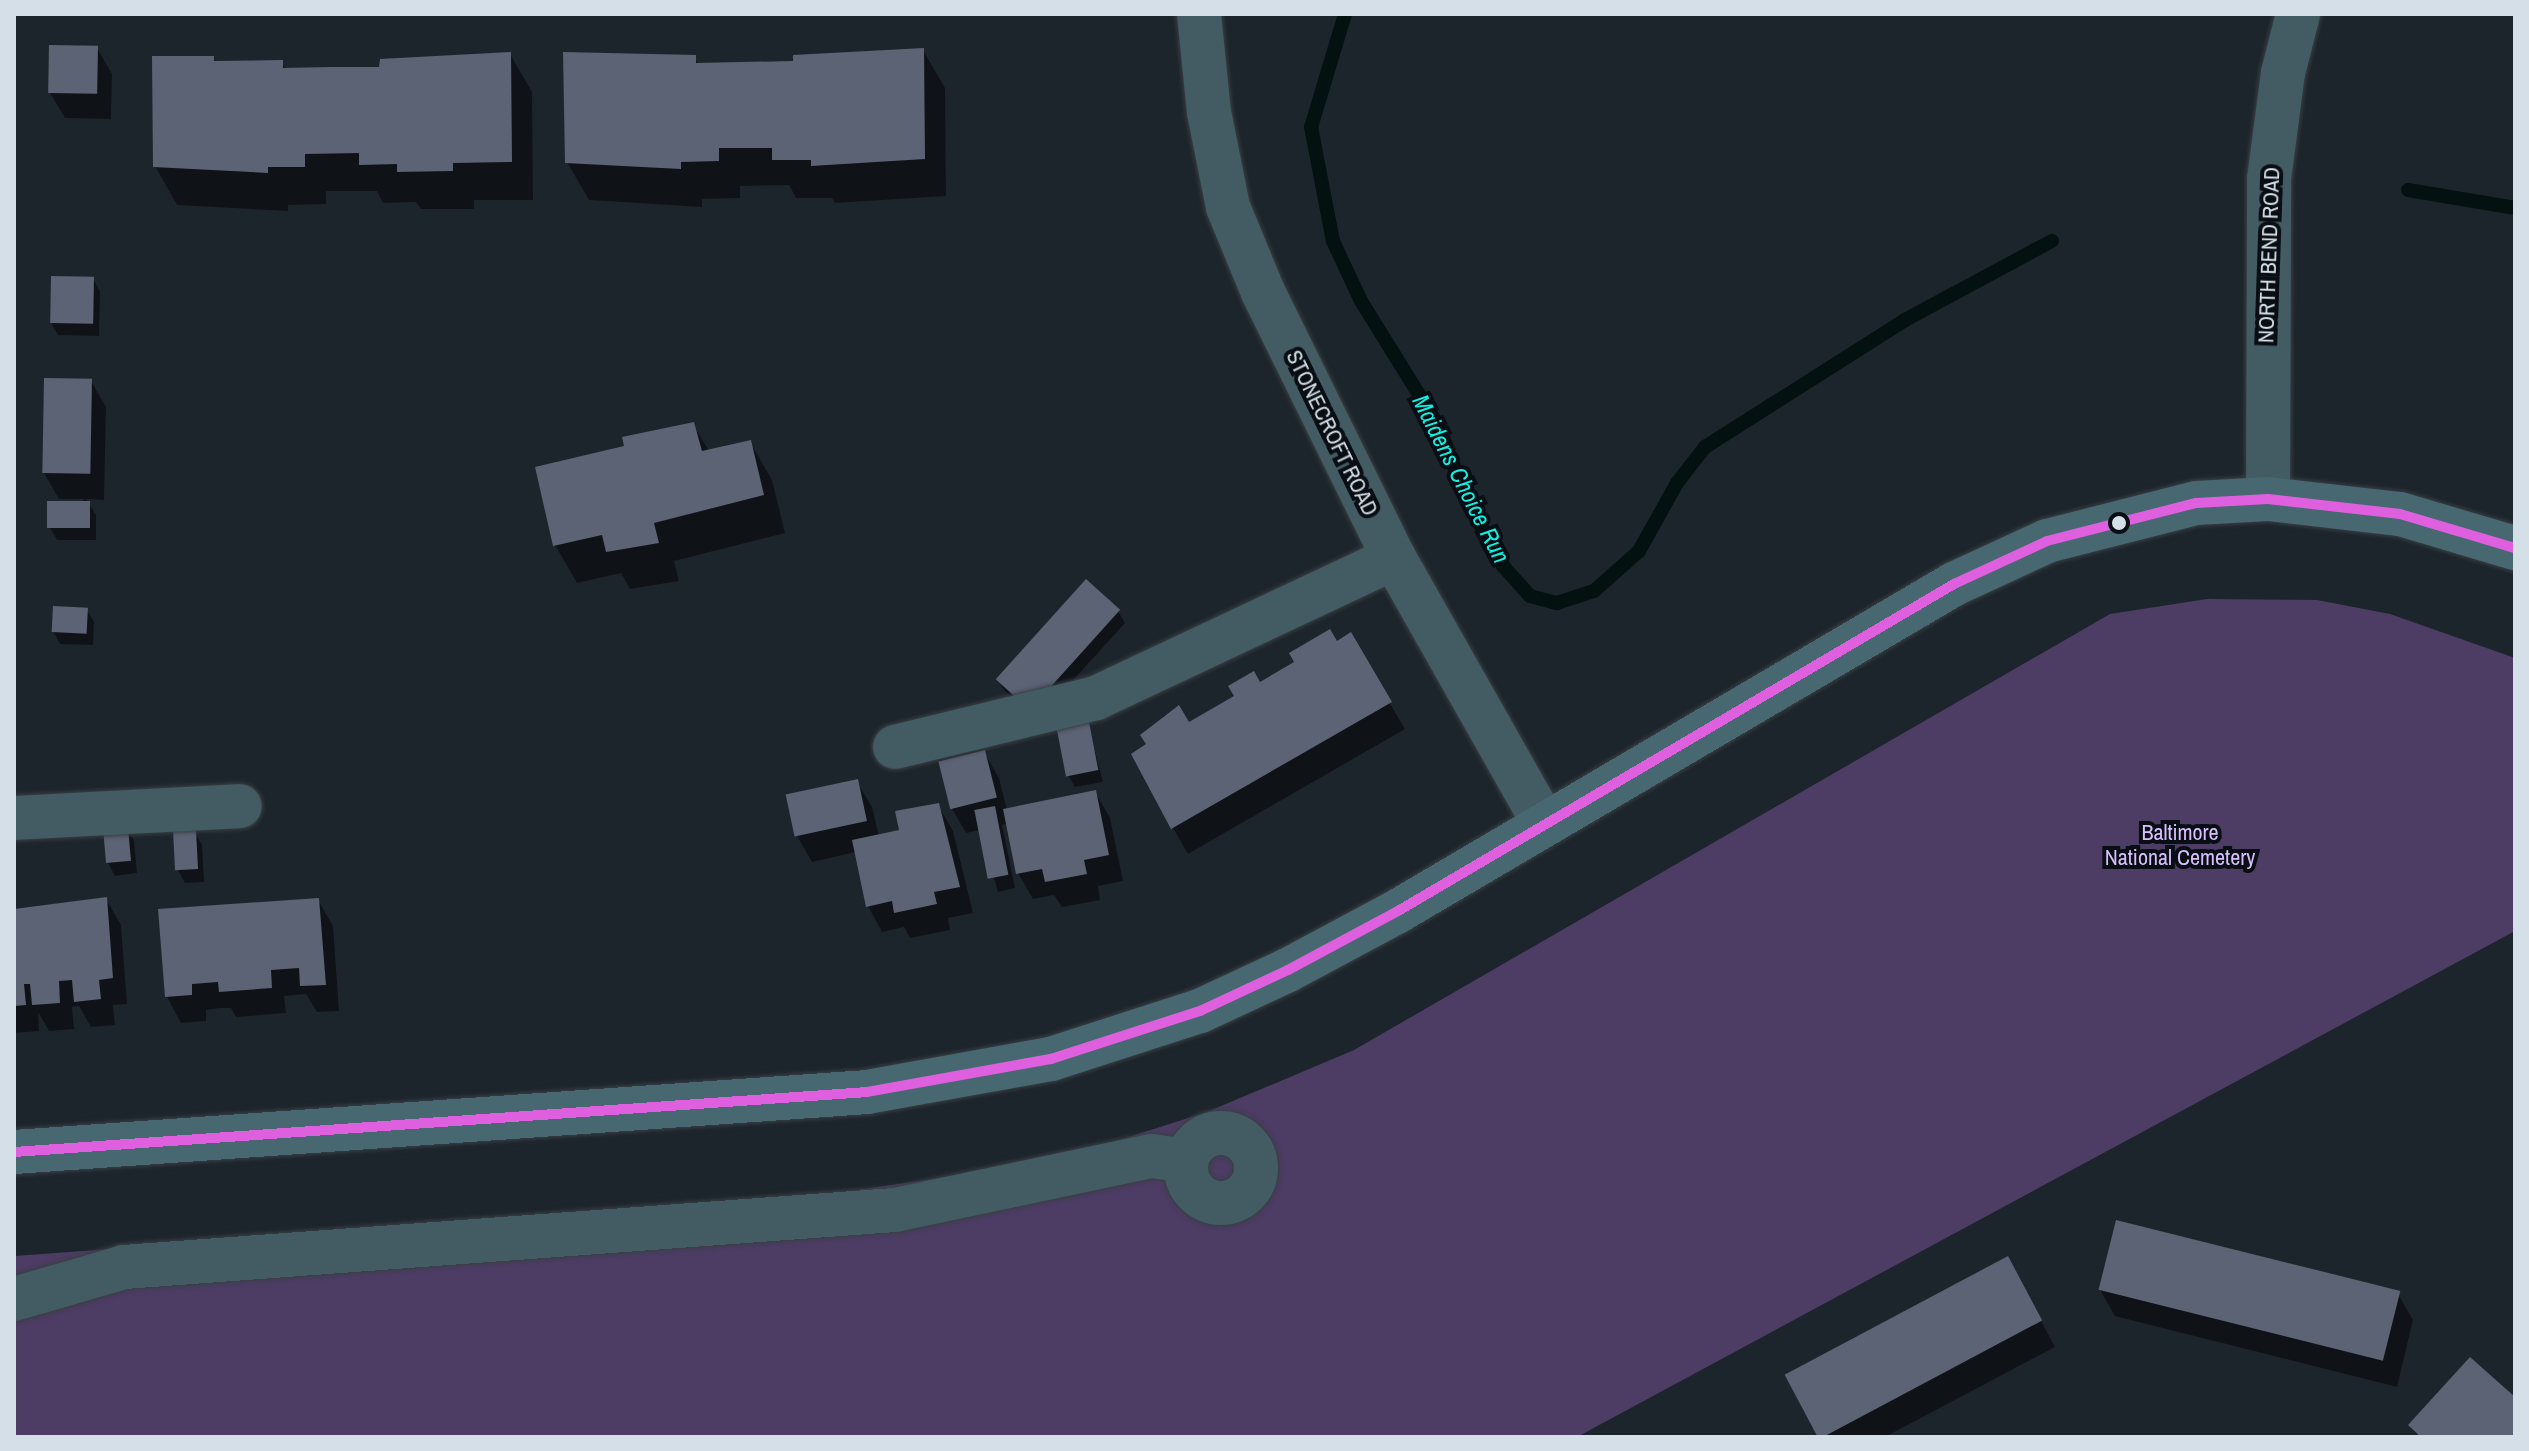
<!DOCTYPE html>
<html>
<head>
<meta charset="utf-8">
<style>
  body { margin:0 }
  #map { position:relative; width:2529px; height:1451px; overflow:hidden; background:#1d252c; font-family:"Archivo Narrow",sans-serif }
  div>[style] { position:absolute }
  .green>* { inset:0; background:#4d3c64 }
  .shadow>* { inset:0; background:#0007 }
  .stream>* { height:14px; margin:-7px; padding:0 7px; transform-origin:7px; border-radius:7px; background:#041111 }
  .building>* { inset:0; background:#5c6375; transform-origin:0 0 }
  .roads { filter:drop-shadow(0 0 2px #383f44) drop-shadow(0 0 2px #383f44) }
  .minor>* { height:44px; margin:-22px; padding:0 22px; transform-origin:22px; border-radius:22px; background:#435c63 }
  .minor>.ring { margin:-22px; padding:0; box-sizing:content-box; background:none; border:44px solid #435c63; border-radius:50% }
  .major>* { height:44px; margin:-22px; padding:0 22px; transform-origin:22px; border-radius:22px; background:#476870 }
  .bus-1>* { height:10px; margin:-5px; padding:0 5px; transform-origin:5px; border-radius:5px; background:#df60df }
  .dots>* { width:22px; height:22px; translate:-50% -50%; box-sizing:border-box; border:4px solid #080e14; border-radius:50% }
  span { translate:-50% -50%; white-space:nowrap; text-align:center; line-height:1.15; -webkit-text-stroke:8px #080e14; paint-order:stroke }
  .street-label { font-size:22px; color:#d5dfe7 }
  .park-label { font-size:22px; color:#d8befc }
  .water-label { font-size:24px; color:#0ef2e2; font-style:italic }
  .frame { position:absolute; inset:0; border:16px solid #d5dfe7; pointer-events:none }
</style>
</head>
<body>
<div id="map">
  <div class="green">
    <div style="clip-path:polygon(2207px 599px,2317px 600px,2390px 614px,2515px 658px,2515px 931px,1577px 1437px,14px 1437px,14px 1256px,798px 1199px,1054px 1161px,1207px 1112px,1354px 1050px,2110px 614px)"></div>
  </div>
  <div class="shadow">
    <div style="clip-path:polygon(97px 48px,112px 74px,111px 119px,65px 118px,50px 93px)"></div>
    <div style="clip-path:polygon(923px 50px,945px 88px,946px 196px,835px 203px,832px 198px,796px 198px,789px 185px,740px 186px,740px 198px,702px 199px,702px 207px,589px 200px,567px 162px,694px 57px,699px 65px,795px 63px)"></div>
    <div style="clip-path:polygon(510px 54px,532px 92px,533px 200px,474px 200px,474px 209px,421px 209px,416px 202px,383px 203px,377px 191px,326px 191px,326px 204px,288px 205px,288px 211px,177px 205px,155px 166px,213px 58px,216px 63px,282px 62px,286px 70px,381px 69px)"></div>
    <div style="clip-path:polygon(93px 279px,100px 291px,99px 336px,58px 335px,51px 323px)"></div>
    <div style="clip-path:polygon(91px 381px,106px 407px,104px 500px,86px 499px,96px 515px,96px 540px,57px 540px,50px 528px,85px 499px,59px 499px,44px 473px)"></div>
    <div style="clip-path:polygon(693px 424px,709px 451px,750px 442px,772px 480px,785px 533px,674px 561px,679px 581px,630px 589px,621px 573px,577px 583px,555px 545px,626px 448px)"></div>
    <div style="clip-path:polygon(87px 610px,94px 622px,93px 645px,60px 644px,53px 631px)"></div>
    <div style="clip-path:polygon(1118px 611px,1125px 623px,1037px 720px,1005px 691px,997px 679px)"></div>
    <div style="clip-path:polygon(1350px 635px,1405px 729px,1188px 854px,1173px 828px,1148px 745px,1165px 723px,1162px 717px,1178px 707px,1188px 725px)"></div>
    <div style="clip-path:polygon(1088px 724px,1103px 782px,1075px 787px,1068px 775px)"></div>
    <div style="clip-path:polygon(984px 752px,999px 778px,1007px 810px,1095px 792px,1110px 818px,1123px 881px,1098px 886px,1100px 900px,1062px 907px,1054px 895px,1033px 899px,1018px 873px,1008px 823px,1002px 825px,1015px 888px,998px 892px,980px 830px,966px 833px,951px 807px)"></div>
    <div style="clip-path:polygon(857px 782px,872px 807px,879px 836px,902px 832px,938px 805px,953px 831px,973px 913px,948px 918px,950px 930px,910px 938px,904px 927px,882px 932px,868px 906px,856px 852px,812px 862px,797px 836px)"></div>
    <div style="clip-path:polygon(127px 829px,134px 841px,137px 873px,115px 876px,108px 863px)"></div>
    <div style="clip-path:polygon(195px 833px,202px 845px,204px 882px,185px 883px,178px 870px)"></div>
    <div style="clip-path:polygon(106px 899px,121px 925px,127px 1004px,113px 1005px,115px 1025px,91px 1027px,79px 1006px,72px 1007px,74px 1029px,49px 1031px,38px 1012px,39px 1031px,14px 1033px,14px 911px)"></div>
    <div style="clip-path:polygon(318px 900px,333px 926px,339px 1011px,317px 1012px,306px 994px,284px 996px,286px 1013px,236px 1017px,231px 1008px,220px 1008px,206px 1010px,206px 1021px,181px 1023px,167px 997px)"></div>
    <div style="clip-path:polygon(2022px 1285px,2055px 1347px,1885px 1437px,1819px 1437px,1786px 1375px)"></div>
    <div style="clip-path:polygon(2100px 1290px,2398px 1294px,2413px 1320px,2397px 1387px,2115px 1316px)"></div>
  </div>
  <div class="stream">
    <div style="left:1345px;top:14px;width:118px;rotate:106.7deg"></div>
    <div style="left:1311px;top:127px;width:116px;rotate:79.1deg"></div>
    <div style="left:1333px;top:241px;width:66px;rotate:65deg"></div>
    <div style="left:1361px;top:301px;width:148px;rotate:58.2deg"></div>
    <div style="left:1439px;top:427px;width:81px;rotate:69.1deg"></div>
    <div style="left:1468px;top:503px;width:72px;rotate:60.9deg"></div>
    <div style="left:1503px;top:566px;width:40px;rotate:48deg"></div>
    <div style="left:1530px;top:596px;width:28px;rotate:15deg"></div>
    <div style="left:1557px;top:603px;width:39px;rotate:-18deg"></div>
    <div style="left:1594px;top:591px;width:60px;rotate:-41.6deg"></div>
    <div style="left:1639px;top:551px;width:78px;rotate:-60.8deg"></div>
    <div style="left:1677px;top:483px;width:46px;rotate:-52.1deg"></div>
    <div style="left:1705px;top:447px;width:237px;rotate:-32.4deg"></div>
    <div style="left:1905px;top:320px;width:167px;rotate:-28.3deg"></div>
    <div style="left:2408px;top:190px;width:109px;rotate:9.5deg"></div>
  </div>
  <div class="building">
    <div style="left:49px;top:45px;width:49px;height:48px;rotate:1deg"></div>
    <div style="clip-path:polygon(924px 48px,925px 159px,811px 166px,811px 160px,772px 160px,772px 148px,719px 148px,719px 161px,681px 162px,681px 169px,565px 163px,563px 52px,696px 55px,696px 63px,793px 61px,793px 55px)"></div>
    <div style="clip-path:polygon(511px 52px,512px 162px,453px 163px,453px 171px,397px 172px,397px 164px,359px 165px,359px 153px,305px 154px,305px 167px,268px 167px,268px 173px,153px 167px,152px 56px,214px 56px,214px 61px,283px 60px,283px 68px,330px 67px,379px 67px,380px 59px)"></div>
    <div style="left:51px;top:276px;width:43px;height:47px;rotate:1deg"></div>
    <div style="left:44px;top:378px;width:48px;height:95px;rotate:1deg"></div>
    <div style="clip-path:polygon(694px 422px,702px 451px,751px 440px,764px 495px,654px 523px,659px 543px,606px 552px,602px 535px,553px 546px,535px 467px,624px 446px,622px 437px)"></div>
    <div style="left:90px;top:501px;width:27px;height:43px;rotate:90deg"></div>
    <div style="left:1086px;top:579px;width:46px;height:135px;rotate:42deg"></div>
    <div style="left:53px;top:606px;width:35px;height:26px;rotate:3deg"></div>
    <div style="clip-path:polygon(1330px 629px,1337px 641px,1351px 632px,1392px 702px,1171px 829px,1131px 754px,1146px 744px,1140px 735px,1179px 705px,1189px 722px,1234px 696px,1228px 686px,1254px 671px,1260px 682px,1294px 662px,1289px 653px)"></div>
    <div style="left:1089px;top:722px;width:49px;height:33px;rotate:79deg"></div>
    <div style="left:985px;top:750px;width:49px;height:48px;rotate:76deg"></div>
    <div style="left:858px;top:779px;width:43px;height:74px;rotate:78deg"></div>
    <div style="clip-path:polygon(1096px 790px,1109px 855px,1084px 860px,1087px 874px,1045px 882px,1042px 869px,1016px 874px,1003px 809px)"></div>
    <div style="clip-path:polygon(939px 803px,960px 887px,934px 892px,937px 904px,894px 913px,892px 901px,866px 907px,852px 840px,899px 830px,895px 811px)"></div>
    <div style="left:995px;top:806px;width:70px;height:21px;rotate:79deg"></div>
    <div style="left:128px;top:827px;width:34px;height:25px;rotate:85deg"></div>
    <div style="left:196px;top:830px;width:39px;height:23px;rotate:87deg"></div>
    <div style="clip-path:polygon(107px 897px,113px 978px,99px 980px,101px 999px,74px 1002px,72px 980px,59px 981px,60px 1003px,32px 1005px,30px 984px,24px 984px,26px 1005px,14px 1006px,14px 909px)"></div>
    <div style="clip-path:polygon(319px 898px,326px 985px,300px 986px,299px 968px,271px 970px,272px 988px,219px 992px,218px 982px,192px 984px,192px 995px,165px 997px,158px 909px)"></div>
    <div style="left:2116px;top:1220px;width:293px;height:72px;rotate:14deg"></div>
    <div style="left:2008px;top:1256px;width:73px;height:253px;rotate:62deg"></div>
    <div style="clip-path:polygon(2470px 1357px,2515px 1397px,2515px 1437px,2421px 1437px,2408px 1425px)"></div>
  </div>
  <div class="roads">
    <div class="minor">
      <div style="left:1199px;top:14px;width:99px;rotate:84.2deg"></div>
      <div style="left:1209px;top:112px;width:97px;rotate:78.7deg"></div>
      <div style="left:1228px;top:207px;width:92px;rotate:67.6deg"></div>
      <div style="left:1263px;top:292px;width:297px;rotate:63.8deg"></div>
      <div style="left:1394px;top:558px;width:305px;rotate:60.5deg"></div>
      <div style="left:2268px;top:499px;width:320px;rotate:-89.8deg"></div>
      <div style="left:2269px;top:179px;width:107px;rotate:-82.5deg"></div>
      <div style="left:2283px;top:73px;width:61px;rotate:-75.7deg"></div>
      <div style="left:895px;top:747px;width:207px;rotate:-13.7deg"></div>
      <div style="left:1096px;top:698px;width:329px;rotate:-25.2deg"></div>
      <div style="left:14px;top:818px;width:226px;rotate:-3deg"></div>
      <div class="ring" style="left:1186px;top:1133px;width:26px;height:26px"></div>
      <div style="left:14px;top:1299px;width:115px;rotate:-16.2deg"></div>
      <div style="left:124px;top:1267px;width:773px;rotate:-4.23deg"></div>
      <div style="left:895px;top:1210px;width:263px;rotate:-11.9deg"></div>
      <div style="left:1152px;top:1156px;width:34px;rotate:8deg"></div>
    </div>
    <div class="major">
      <div style="left:14px;top:1152px;width:855px;rotate:-4.02deg"></div>
      <div style="left:867px;top:1092px;width:187px;rotate:-10.2deg"></div>
      <div style="left:1051px;top:1059px;width:157px;rotate:-17.9deg"></div>
      <div style="left:1200px;top:1011px;width:97px;rotate:-25deg"></div>
      <div style="left:1288px;top:970px;width:125px;rotate:-28.2deg"></div>
      <div style="left:1398px;top:911px;width:645px;rotate:-30.46deg"></div>
      <div style="left:1954px;top:584px;width:102px;rotate:-24.8deg"></div>
      <div style="left:2047px;top:541px;width:154px;rotate:-14.3deg"></div>
      <div style="left:2196px;top:503px;width:72px;rotate:-3.2deg"></div>
      <div style="left:2268px;top:499px;width:133px;rotate:6.5deg"></div>
      <div style="left:2400px;top:514px;width:120px;rotate:16.5deg"></div>
    </div>
  </div>
  <div class="bus-1">
    <div style="left:14px;top:1152px;width:855px;rotate:-4.02deg"></div>
    <div style="left:867px;top:1092px;width:187px;rotate:-10.2deg"></div>
    <div style="left:1051px;top:1059px;width:157px;rotate:-17.9deg"></div>
    <div style="left:1200px;top:1011px;width:97px;rotate:-25deg"></div>
    <div style="left:1288px;top:970px;width:125px;rotate:-28.2deg"></div>
    <div style="left:1398px;top:911px;width:645px;rotate:-30.46deg"></div>
    <div style="left:1954px;top:584px;width:102px;rotate:-24.8deg"></div>
    <div style="left:2047px;top:541px;width:154px;rotate:-14.3deg"></div>
    <div style="left:2196px;top:503px;width:72px;rotate:-3.2deg"></div>
    <div style="left:2268px;top:499px;width:133px;rotate:6.5deg"></div>
    <div style="left:2400px;top:514px;width:120px;rotate:16.5deg"></div>
  </div>
  <div class="dots">
    <div style="left:2119px;top:523px;background:#d5dfe7"></div>
  </div>
  <div class="street-label">
    <span style="left:2269px;top:255px;rotate:-88deg">NORTH BEND ROAD</span>
    <span style="left:1332px;top:433px;rotate:64deg">STONECROFT ROAD</span>
  </div>
  <div class="park-label">
    <span style="left:2180px;top:845px">Baltimore<br>National Cemetery</span>
  </div>
  <div class="water-label">
    <span style="left:1461px;top:479px;rotate:63deg">Maidens Choice Run</span>
  </div>
  <div class="frame"></div>
</div>
</body>
</html>
